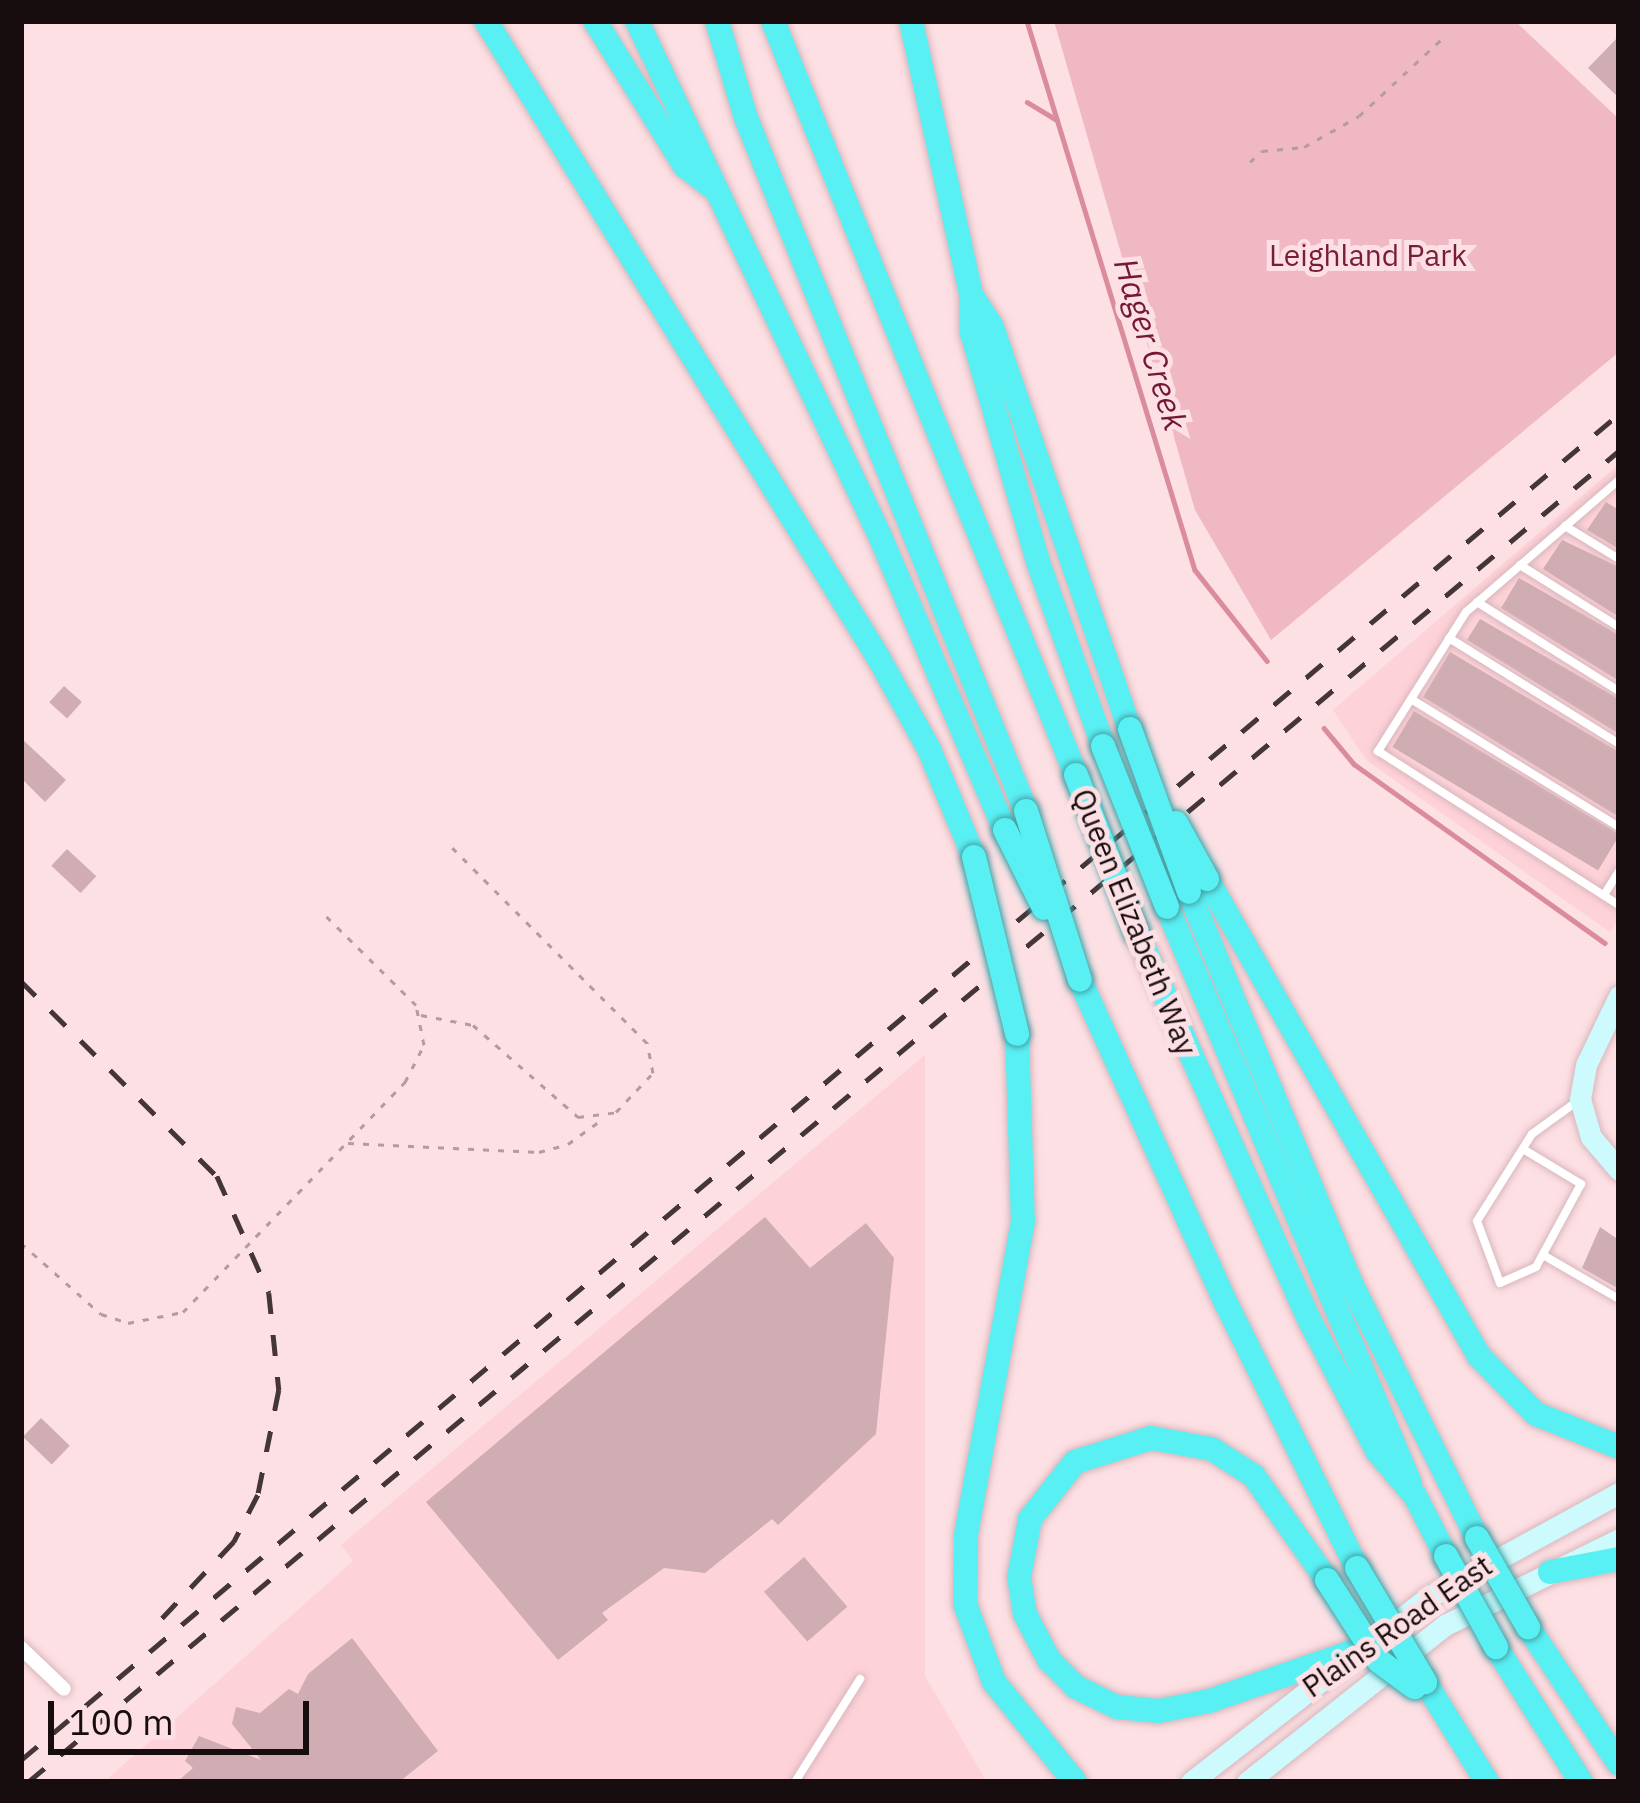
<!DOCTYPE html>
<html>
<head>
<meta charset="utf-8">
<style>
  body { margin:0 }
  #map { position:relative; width:1640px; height:1803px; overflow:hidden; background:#fde0e4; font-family:"IBM Plex Sans",sans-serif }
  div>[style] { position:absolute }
  .built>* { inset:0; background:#fed2d9 }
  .green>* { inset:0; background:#f0b8c2 }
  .stream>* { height:4.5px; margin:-2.25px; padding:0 2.25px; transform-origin:2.25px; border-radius:2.25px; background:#db8c9c }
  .building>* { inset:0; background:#cfadb2; transform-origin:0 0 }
  .path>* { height:3px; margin-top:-1.5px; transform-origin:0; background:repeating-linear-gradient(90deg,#b39b9f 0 6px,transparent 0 15px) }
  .roads { filter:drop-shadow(0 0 3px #d9b7bc) drop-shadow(0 0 3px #d9b7bc) }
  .service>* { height:8px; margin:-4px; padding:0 4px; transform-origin:4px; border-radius:4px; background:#fff }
  .minor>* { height:14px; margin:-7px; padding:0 7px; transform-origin:7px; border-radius:7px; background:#fff }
  .secondary>* { height:21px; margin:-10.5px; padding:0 10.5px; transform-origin:10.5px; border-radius:10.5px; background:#cdfafc }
  .motorway>* { height:24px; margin:-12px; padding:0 12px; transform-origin:12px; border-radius:12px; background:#59f0f4 }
  .rail>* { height:4.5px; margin-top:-2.25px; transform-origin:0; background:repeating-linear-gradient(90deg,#443538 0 21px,transparent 0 42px) }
  .bridges { filter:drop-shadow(0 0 3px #42a0a4) drop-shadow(0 0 3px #42a0a4) }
  .motorway-bridge>* { height:24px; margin:-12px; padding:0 12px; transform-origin:12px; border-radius:12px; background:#59f0f4 }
  span { translate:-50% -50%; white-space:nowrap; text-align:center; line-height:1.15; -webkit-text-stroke:10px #fde0e4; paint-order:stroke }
  .park-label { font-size:30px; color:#791c39 }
  .street-label { font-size:30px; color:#170c0e }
  .water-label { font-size:33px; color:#751836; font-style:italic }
  .frame { position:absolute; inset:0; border:24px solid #170c0e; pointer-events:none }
  .scale { position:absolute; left:48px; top:1701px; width:261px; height:54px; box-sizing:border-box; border:6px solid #170c0e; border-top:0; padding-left:15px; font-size:36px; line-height:42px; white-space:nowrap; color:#170c0e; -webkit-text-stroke:9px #fde0e4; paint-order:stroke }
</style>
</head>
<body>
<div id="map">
  <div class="built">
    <div style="clip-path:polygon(1619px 464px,1619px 917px,1610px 932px,1366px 760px,1333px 710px)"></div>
    <div style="clip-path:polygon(925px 1055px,925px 1676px,987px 1782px,104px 1782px,353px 1561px,341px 1545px)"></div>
  </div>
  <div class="green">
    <div style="clip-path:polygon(1054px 21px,1515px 21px,1619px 119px,1619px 352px,1271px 640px,1195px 510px)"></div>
  </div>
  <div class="stream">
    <div style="left:1027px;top:21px;width:574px;rotate:72.99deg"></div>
    <div style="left:1195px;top:570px;width:116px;rotate:51.6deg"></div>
    <div style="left:1027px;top:102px;width:35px;rotate:31deg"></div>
    <div style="left:1324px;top:728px;width:47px;rotate:50.2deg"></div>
    <div style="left:1354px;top:764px;width:308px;rotate:35.5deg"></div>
  </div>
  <div class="building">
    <div style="clip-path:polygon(1619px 36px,1619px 98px,1588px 68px)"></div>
    <div style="clip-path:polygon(1606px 502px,1619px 510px,1619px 549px,1587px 530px)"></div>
    <div style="clip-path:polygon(1562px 540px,1619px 567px,1619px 617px,1543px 569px)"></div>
    <div style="clip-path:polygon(1519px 578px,1619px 635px,1619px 681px,1501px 608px)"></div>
    <div style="clip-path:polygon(1480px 619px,1619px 699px,1619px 734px,1467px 640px)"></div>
    <div style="clip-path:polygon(1450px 652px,1619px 752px,1619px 817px,1423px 697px)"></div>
    <div style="left:64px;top:686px;width:24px;height:22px;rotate:42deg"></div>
    <div style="left:1414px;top:711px;width:240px;height:42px;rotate:31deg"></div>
    <div style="clip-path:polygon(21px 738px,66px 780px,45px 802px,21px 778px)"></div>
    <div style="left:67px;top:849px;width:40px;height:23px;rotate:43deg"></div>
    <div style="clip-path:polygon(765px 1217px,810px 1268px,866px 1223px,894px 1258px,876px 1434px,778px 1525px,772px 1519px,705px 1573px,664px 1568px,602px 1613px,608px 1620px,558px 1660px,426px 1502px)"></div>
    <div style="clip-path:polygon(1600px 1227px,1619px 1240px,1619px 1289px,1582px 1268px)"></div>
    <div style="left:41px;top:1418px;width:40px;height:26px;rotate:44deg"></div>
    <div style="left:804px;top:1557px;width:66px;height:53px;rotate:49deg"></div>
    <div style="clip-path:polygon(352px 1638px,438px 1751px,399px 1782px,177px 1782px,193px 1768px,185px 1761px,199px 1736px,261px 1760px,232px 1724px,236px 1707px,260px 1713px,289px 1689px,298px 1694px,308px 1674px)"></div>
  </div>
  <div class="path">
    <div style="left:1250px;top:162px;width:16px;rotate:-43deg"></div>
    <div style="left:1262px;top:151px;width:42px;rotate:-5.4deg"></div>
    <div style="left:1304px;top:147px;width:63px;rotate:-29.4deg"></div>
    <div style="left:1359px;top:116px;width:115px;rotate:-42.9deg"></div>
    <div style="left:421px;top:1015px;width:53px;rotate:10.9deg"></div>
    <div style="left:473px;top:1025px;width:140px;rotate:41.2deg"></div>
    <div style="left:578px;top:1117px;width:38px;rotate:-7deg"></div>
    <div style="left:616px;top:1112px;width:54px;rotate:-46.5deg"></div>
    <div style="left:653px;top:1073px;width:31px;rotate:-101deg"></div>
    <div style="left:647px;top:1043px;width:279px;rotate:-134.9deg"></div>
    <div style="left:348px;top:1143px;width:191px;rotate:2.7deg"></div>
    <div style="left:539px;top:1152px;width:30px;rotate:-15deg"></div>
    <div style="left:568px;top:1144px;width:44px;rotate:-35.8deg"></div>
    <div style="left:21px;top:1243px;width:107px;rotate:41.6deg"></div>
    <div style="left:101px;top:1314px;width:28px;rotate:18deg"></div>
    <div style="left:128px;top:1323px;width:56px;rotate:-11.3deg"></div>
    <div style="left:183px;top:1312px;width:320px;rotate:-46deg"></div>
    <div style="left:405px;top:1082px;width:42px;rotate:-62.8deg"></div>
    <div style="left:424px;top:1045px;width:41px;rotate:-101.3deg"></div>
    <div style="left:416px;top:1005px;width:131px;rotate:-135.3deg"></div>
  </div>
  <div class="roads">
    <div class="service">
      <div style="left:1619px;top:480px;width:202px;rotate:139.2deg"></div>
      <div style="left:1466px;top:612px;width:165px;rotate:122.3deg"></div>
      <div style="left:1378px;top:751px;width:286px;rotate:32.6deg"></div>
      <div style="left:1565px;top:526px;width:63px;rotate:31.4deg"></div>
      <div style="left:1520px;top:565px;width:117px;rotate:32.1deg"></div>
      <div style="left:1477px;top:602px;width:168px;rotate:32.1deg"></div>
      <div style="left:1449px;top:638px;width:200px;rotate:31.9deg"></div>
      <div style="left:1411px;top:699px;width:244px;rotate:31.6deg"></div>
      <div style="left:1604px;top:895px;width:28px;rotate:-58deg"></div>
      <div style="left:1523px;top:1149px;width:68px;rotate:31.1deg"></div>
      <div style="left:1581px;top:1184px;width:94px;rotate:118.5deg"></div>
      <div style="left:1536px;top:1267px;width:39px;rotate:156deg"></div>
      <div style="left:1500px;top:1283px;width:66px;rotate:-110.4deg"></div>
      <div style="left:1477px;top:1221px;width:103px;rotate:-57.7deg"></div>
      <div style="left:1532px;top:1134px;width:58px;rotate:-35.9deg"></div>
      <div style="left:1543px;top:1255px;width:88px;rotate:30.1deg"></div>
      <div style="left:795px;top:1782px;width:122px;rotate:-57.7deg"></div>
    </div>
    <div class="minor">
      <div style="left:21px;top:1648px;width:59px;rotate:43.6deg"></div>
    </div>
    <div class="secondary">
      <div style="left:1619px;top:996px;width:76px;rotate:115.6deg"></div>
      <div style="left:1586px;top:1065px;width:35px;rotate:100deg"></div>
      <div style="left:1580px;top:1099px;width:40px;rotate:74deg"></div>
      <div style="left:1591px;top:1137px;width:43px;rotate:49.7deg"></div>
      <div style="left:1191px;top:1782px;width:299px;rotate:-37.9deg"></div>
      <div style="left:1427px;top:1598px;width:219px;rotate:-28.7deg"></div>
      <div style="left:1247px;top:1782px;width:253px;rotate:-38.4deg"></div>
      <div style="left:1445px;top:1625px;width:194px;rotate:-26.3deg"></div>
    </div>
    <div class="motorway">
      <div style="left:486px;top:21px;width:747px;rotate:58.35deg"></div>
      <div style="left:878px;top:657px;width:105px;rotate:61deg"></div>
      <div style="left:929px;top:749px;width:117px;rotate:67.4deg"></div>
      <div style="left:595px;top:21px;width:171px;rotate:58.2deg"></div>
      <div style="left:685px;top:166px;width:37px;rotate:38deg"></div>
      <div style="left:637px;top:21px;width:569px;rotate:64.74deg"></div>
      <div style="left:880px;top:536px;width:319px;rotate:67deg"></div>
      <div style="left:717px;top:21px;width:101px;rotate:73.4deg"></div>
      <div style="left:746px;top:118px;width:747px;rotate:68deg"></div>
      <div style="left:773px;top:21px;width:813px;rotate:68.11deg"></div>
      <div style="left:911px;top:21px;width:280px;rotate:77.6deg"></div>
      <div style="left:971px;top:294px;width:39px;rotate:89deg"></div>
      <div style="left:972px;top:333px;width:238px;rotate:73.9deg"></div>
      <div style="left:1038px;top:562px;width:195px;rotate:70.5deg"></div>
      <div style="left:972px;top:296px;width:37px;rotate:57deg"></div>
      <div style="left:992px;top:327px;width:425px;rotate:71.1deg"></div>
      <div style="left:1207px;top:879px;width:549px;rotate:60.31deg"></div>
      <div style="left:1479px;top:1356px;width:81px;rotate:45.5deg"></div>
      <div style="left:1536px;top:1414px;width:89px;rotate:21.7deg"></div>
      <div style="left:1189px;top:892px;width:428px;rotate:67.5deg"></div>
      <div style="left:1353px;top:1287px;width:280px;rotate:63.7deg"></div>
      <div style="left:1167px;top:907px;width:625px;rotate:67.13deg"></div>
      <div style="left:1137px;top:933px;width:425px;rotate:66deg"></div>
      <div style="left:1310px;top:1321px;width:146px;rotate:62.7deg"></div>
      <div style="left:1377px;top:1451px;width:59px;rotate:49.8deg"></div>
      <div style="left:1415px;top:1496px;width:68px;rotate:62.7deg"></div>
      <div style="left:1080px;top:980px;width:354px;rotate:65.7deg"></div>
      <div style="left:1226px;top:1303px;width:296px;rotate:63.7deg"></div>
      <div style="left:1017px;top:1034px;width:187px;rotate:88.2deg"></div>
      <div style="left:1023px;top:1221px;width:320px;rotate:100.3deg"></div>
      <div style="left:966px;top:1536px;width:68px;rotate:90.8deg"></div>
      <div style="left:965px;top:1604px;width:83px;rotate:69.6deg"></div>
      <div style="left:994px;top:1682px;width:129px;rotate:51deg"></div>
      <div style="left:1550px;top:1572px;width:70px;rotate:-10.7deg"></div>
      <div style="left:1327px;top:1580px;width:127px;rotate:-125.1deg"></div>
      <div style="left:1254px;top:1476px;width:50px;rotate:-147.3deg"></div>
      <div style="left:1212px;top:1449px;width:62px;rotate:-169.8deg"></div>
      <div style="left:1151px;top:1438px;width:80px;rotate:162.5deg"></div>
      <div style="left:1075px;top:1462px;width:73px;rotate:128.3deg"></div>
      <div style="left:1030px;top:1519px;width:59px;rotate:100.7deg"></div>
      <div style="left:1019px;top:1577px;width:37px;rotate:81deg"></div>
      <div style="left:1025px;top:1614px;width:52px;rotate:62.4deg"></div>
      <div style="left:1049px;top:1660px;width:38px;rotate:45deg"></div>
      <div style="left:1076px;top:1687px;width:46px;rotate:26deg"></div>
      <div style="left:1117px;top:1707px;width:42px;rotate:5.4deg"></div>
      <div style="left:1159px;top:1711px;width:51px;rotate:-11.3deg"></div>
      <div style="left:1209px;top:1701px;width:154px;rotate:-18.9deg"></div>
      <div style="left:1528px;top:1627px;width:164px;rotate:56.4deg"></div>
      <div style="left:1496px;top:1647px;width:160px;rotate:57.8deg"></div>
      <div style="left:1425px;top:1682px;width:118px;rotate:58.2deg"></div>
    </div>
  </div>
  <div class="rail">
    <div style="left:21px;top:981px;width:276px;rotate:44.9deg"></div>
    <div style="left:217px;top:1176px;width:128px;rotate:66deg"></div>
    <div style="left:269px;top:1293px;width:98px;rotate:84.1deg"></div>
    <div style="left:279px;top:1390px;width:107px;rotate:101.3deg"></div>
    <div style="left:258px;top:1495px;width:53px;rotate:117.1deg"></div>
    <div style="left:234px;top:1542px;width:114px;rotate:133.2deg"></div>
    <div style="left:21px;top:1760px;width:2089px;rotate:-40.11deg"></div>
    <div style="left:28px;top:1782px;width:2074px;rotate:-39.92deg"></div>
  </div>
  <div class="bridges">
    <div class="motorway-bridge">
      <div style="left:1130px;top:729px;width:173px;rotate:70.1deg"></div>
      <div style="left:1103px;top:746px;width:173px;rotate:68.3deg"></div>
      <div style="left:1076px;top:775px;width:169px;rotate:68.9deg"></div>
      <div style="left:1026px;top:811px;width:177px;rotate:72.3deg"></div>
      <div style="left:1176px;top:823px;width:64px;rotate:61deg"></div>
      <div style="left:1005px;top:830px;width:87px;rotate:63.4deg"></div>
      <div style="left:974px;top:857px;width:182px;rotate:76.3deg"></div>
      <div style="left:1477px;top:1538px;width:103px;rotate:60.2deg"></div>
      <div style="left:1446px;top:1556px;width:104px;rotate:61.2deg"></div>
      <div style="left:1357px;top:1568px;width:133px;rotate:59.2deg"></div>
      <div style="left:1327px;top:1580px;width:96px;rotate:57.3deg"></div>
      <div style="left:1379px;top:1661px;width:44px;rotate:36.6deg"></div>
    </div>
  </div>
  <div class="park-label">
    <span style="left:1368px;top:255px">Leighland Park</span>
  </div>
  <div class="street-label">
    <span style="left:1135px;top:922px;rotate:68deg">Queen Elizabeth Way</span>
    <span style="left:1397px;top:1626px;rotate:-35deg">Plains Road East</span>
  </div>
  <div class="water-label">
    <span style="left:1151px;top:344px;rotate:73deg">Hager Creek</span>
  </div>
  <div class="frame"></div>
  <div class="scale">100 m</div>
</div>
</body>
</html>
